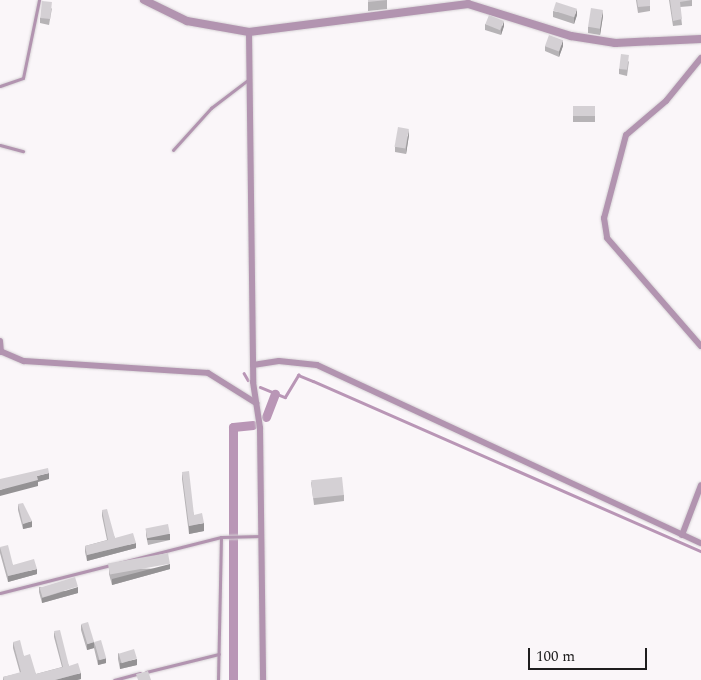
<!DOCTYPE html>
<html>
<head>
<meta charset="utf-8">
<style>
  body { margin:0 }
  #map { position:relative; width:701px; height:680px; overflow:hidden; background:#faf6f9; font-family:Spectral,serif }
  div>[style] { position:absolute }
  .stream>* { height:2.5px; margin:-1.25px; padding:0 1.25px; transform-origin:1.25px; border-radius:1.25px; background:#b996b6 }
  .canal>* { height:9px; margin:-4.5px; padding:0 4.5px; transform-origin:4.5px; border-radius:4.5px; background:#b996b6 }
  .roads { filter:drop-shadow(0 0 1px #d7d3d6) drop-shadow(0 0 1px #d7d3d6) }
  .service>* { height:3px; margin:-1.5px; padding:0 1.5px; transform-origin:1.5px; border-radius:1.5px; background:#b294b0 }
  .minor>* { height:6px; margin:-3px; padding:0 3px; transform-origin:3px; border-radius:3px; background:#b294b0 }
  .tertiary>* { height:8px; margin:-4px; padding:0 4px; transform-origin:4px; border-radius:4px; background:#b294b0 }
  .wall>* { inset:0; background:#b6b3b6; transform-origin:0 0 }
  .shaded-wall>* { inset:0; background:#949294; transform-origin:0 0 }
  .building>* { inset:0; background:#d4d0d4; transform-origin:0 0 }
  span { translate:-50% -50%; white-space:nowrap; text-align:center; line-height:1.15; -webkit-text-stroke:4px #faf6f9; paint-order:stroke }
  .scale { position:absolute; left:528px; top:648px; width:119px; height:22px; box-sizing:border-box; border:2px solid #1e1d1e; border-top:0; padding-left:6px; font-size:15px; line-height:18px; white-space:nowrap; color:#1e1d1e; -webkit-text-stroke:4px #faf6f9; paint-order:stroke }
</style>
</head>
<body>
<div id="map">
  <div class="stream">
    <div style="left:244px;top:373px;width:8px;rotate:60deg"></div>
    <div style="left:260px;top:387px;width:27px;rotate:22deg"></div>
    <div style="left:285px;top:397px;width:26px;rotate:-59deg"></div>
    <div style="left:298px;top:375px;width:16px;rotate:22deg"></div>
    <div style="left:313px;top:381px;width:424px;rotate:23.7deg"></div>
  </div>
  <div class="canal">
    <div style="left:266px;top:417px;width:25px;rotate:-69deg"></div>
    <div style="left:233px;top:680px;width:253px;rotate:-90deg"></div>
    <div style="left:233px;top:427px;width:20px;rotate:-6deg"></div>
  </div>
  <div class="roads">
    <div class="service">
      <div style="left:0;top:86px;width:24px;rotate:-19deg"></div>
      <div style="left:23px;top:78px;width:80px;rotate:-78.4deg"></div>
      <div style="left:0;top:145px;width:24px;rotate:15deg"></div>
      <div style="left:173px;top:150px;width:57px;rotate:-47.9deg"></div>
      <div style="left:211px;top:108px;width:48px;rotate:-37.3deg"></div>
      <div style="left:0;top:593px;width:228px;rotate:-14.2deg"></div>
      <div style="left:221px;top:537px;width:41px;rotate:-1.4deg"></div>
      <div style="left:146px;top:672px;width:75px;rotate:-13.9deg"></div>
      <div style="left:114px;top:680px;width:27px;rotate:-15deg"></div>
      <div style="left:218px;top:680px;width:143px;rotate:-88.8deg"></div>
    </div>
    <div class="minor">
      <div style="left:249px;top:32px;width:350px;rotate:89.3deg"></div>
      <div style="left:253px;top:382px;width:47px;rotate:81.3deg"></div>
      <div style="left:260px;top:428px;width:252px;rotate:89.3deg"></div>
      <div style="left:701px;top:58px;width:55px;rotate:129.1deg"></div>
      <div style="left:666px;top:101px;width:52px;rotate:139.6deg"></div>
      <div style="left:626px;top:135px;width:86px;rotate:104.8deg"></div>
      <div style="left:604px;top:218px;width:20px;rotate:81deg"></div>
      <div style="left:607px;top:238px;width:143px;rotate:49deg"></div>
      <div style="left:0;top:341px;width:11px;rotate:85deg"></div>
      <div style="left:0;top:351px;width:26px;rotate:23deg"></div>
      <div style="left:24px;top:361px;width:184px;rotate:3.7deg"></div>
      <div style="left:208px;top:373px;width:57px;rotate:32deg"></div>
      <div style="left:253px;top:365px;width:26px;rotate:-9deg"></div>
      <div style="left:279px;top:361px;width:38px;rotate:6deg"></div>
      <div style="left:317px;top:365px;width:423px;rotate:24.9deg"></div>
      <div style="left:682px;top:535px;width:53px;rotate:-69.2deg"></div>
    </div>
    <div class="tertiary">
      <div style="left:144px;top:0;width:48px;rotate:26deg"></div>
      <div style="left:187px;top:21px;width:63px;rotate:10.1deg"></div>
      <div style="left:249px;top:32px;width:221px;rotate:-7.3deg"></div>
      <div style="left:468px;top:4px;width:108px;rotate:17.3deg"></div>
      <div style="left:571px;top:36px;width:45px;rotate:9deg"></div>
      <div style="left:615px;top:43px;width:86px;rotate:-2.7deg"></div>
    </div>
  </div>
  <div class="wall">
    <div style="clip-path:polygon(368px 0,387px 0,387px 9px,368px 11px)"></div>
    <div style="clip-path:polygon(636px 0,650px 0,650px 11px,638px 13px)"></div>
    <div style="clip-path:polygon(669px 0,692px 0,692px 6px,680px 7px,682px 25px,673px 26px)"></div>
    <div style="clip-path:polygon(52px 8px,49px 25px,40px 23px,40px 18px)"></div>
    <div style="clip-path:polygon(553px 11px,577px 15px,574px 24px,553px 17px)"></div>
    <div style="clip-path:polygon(603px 16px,600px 35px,588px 33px,588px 27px)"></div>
    <div style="clip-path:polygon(485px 24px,504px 26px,501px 35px,485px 30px)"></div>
    <div style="clip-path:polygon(545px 46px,563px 46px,559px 57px,545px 51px)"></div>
    <div style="clip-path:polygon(629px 61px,627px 76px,619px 74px,619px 69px)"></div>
    <div style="left:595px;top:106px;width:16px;height:22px;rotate:90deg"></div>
    <div style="clip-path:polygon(409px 135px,406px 154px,395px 152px,395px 147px)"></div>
    <div style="clip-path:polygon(182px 472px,194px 515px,204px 531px,189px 534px,182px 479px)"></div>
    <div style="clip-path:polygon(311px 482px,344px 495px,344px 501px,314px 505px)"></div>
    <div style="clip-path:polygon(18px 504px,32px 527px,23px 529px,18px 510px)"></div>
    <div style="clip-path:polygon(102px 510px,115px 538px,136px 548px,87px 561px,85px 552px,85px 546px,107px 540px,102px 516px)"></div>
    <div style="clip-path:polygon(146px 529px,170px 540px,148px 545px,146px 535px)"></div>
    <div style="clip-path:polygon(0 547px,13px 565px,37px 574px,8px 582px,0 553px)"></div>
    <div style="clip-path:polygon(109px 568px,170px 569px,112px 585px,109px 574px)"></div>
    <div style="clip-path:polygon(39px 587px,78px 593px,42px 603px,39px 592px)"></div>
    <div style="clip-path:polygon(81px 624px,94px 642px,106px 663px,98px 665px,94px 648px,87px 650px,81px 630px)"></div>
    <div style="clip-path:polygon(54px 631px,69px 666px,81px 679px,77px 680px,3px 680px,3px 677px,20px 673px,13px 648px,13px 642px,24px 656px,36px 674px,62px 667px,54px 637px)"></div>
    <div style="clip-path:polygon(118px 653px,137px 665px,120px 669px,118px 659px)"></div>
  </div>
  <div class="shaded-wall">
    <div style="clip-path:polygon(577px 9px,577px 15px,574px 24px,574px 18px)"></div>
    <div style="clip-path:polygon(603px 10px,603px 16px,600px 35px,600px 29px)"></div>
    <div style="clip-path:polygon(504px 21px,504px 26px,501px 35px,501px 30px)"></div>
    <div style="clip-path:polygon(563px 40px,563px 46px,559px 57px,559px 51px)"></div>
    <div style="clip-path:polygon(409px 129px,409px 135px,406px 154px,406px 149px)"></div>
    <div style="clip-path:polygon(49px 473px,49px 479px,38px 482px,38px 486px,0 496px,0 490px,37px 476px)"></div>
    <div style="clip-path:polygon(32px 521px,32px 527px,23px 529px,23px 524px)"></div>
    <div style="clip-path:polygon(204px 523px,204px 531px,189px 534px,189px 526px)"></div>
    <div style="left:170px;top:534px;width:6px;height:23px;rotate:90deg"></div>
    <div style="clip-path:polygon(136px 543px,136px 548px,87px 561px,87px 555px)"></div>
    <div style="clip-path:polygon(170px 564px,170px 569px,112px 585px,112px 579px)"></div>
    <div style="clip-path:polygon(37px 569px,37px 574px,8px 582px,8px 576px)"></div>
    <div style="clip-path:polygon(78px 587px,78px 593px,42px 603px,42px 598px)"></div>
    <div style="clip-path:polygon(94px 642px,94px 648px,87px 650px,87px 644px)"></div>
    <div style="clip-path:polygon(106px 658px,106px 663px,98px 665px,98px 660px)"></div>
    <div style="clip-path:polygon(137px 659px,137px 665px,120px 669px,120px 663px)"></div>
    <div style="clip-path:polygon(81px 673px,81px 679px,77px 680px,55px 680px)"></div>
  </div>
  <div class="building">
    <div style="clip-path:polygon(368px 0,387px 0,368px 2px)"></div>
    <div style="clip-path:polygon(637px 0,650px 0,650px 6px,638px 7px)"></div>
    <div style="clip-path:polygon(670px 0,692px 0,680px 2px,682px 19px,673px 21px)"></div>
    <div style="left:42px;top:1px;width:10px;height:17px;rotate:6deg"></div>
    <div style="left:556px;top:2px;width:22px;height:9px;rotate:18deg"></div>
    <div style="left:591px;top:8px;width:12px;height:19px;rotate:9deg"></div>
    <div style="left:489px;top:15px;width:16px;height:10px;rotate:22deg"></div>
    <div style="left:549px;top:35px;width:15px;height:12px;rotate:20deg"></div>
    <div style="left:621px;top:54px;width:8px;height:15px;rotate:7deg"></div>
    <div style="left:595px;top:106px;width:10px;height:22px;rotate:90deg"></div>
    <div style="left:398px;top:127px;width:11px;height:20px;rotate:10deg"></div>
    <div style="clip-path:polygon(48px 468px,49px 473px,37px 476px,38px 480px,0 490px,0 479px)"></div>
    <div style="clip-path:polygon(189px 471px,194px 515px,202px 513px,204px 523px,189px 526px,182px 472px)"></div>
    <div style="left:342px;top:477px;width:18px;height:31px;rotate:84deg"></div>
    <div style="clip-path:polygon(23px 503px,32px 521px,23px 524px,18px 504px)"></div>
    <div style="clip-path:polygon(107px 509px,115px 538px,133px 533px,136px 543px,87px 555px,85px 546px,108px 540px,102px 510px)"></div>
    <div style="left:168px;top:524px;width:10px;height:23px;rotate:79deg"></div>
    <div style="clip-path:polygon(8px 545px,13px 565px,34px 559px,37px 569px,8px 576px,0 547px)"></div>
    <div style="left:168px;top:553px;width:11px;height:61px;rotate:80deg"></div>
    <div style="left:75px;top:577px;width:10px;height:37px;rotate:73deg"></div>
    <div style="left:88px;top:622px;width:21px;height:7px;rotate:73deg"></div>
    <div style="clip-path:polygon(60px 630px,69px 666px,78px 663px,81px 673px,55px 680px,4px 680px,3px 677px,21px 672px,13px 642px,20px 640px,24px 656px,30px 654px,36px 674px,63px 667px,54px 631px)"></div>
    <div style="left:101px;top:640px;width:19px;height:7px;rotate:74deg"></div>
    <div style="left:134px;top:649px;width:10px;height:16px;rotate:73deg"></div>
    <div style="clip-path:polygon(148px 671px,151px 680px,138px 680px,136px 674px)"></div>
  </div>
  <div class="scale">100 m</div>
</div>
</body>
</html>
